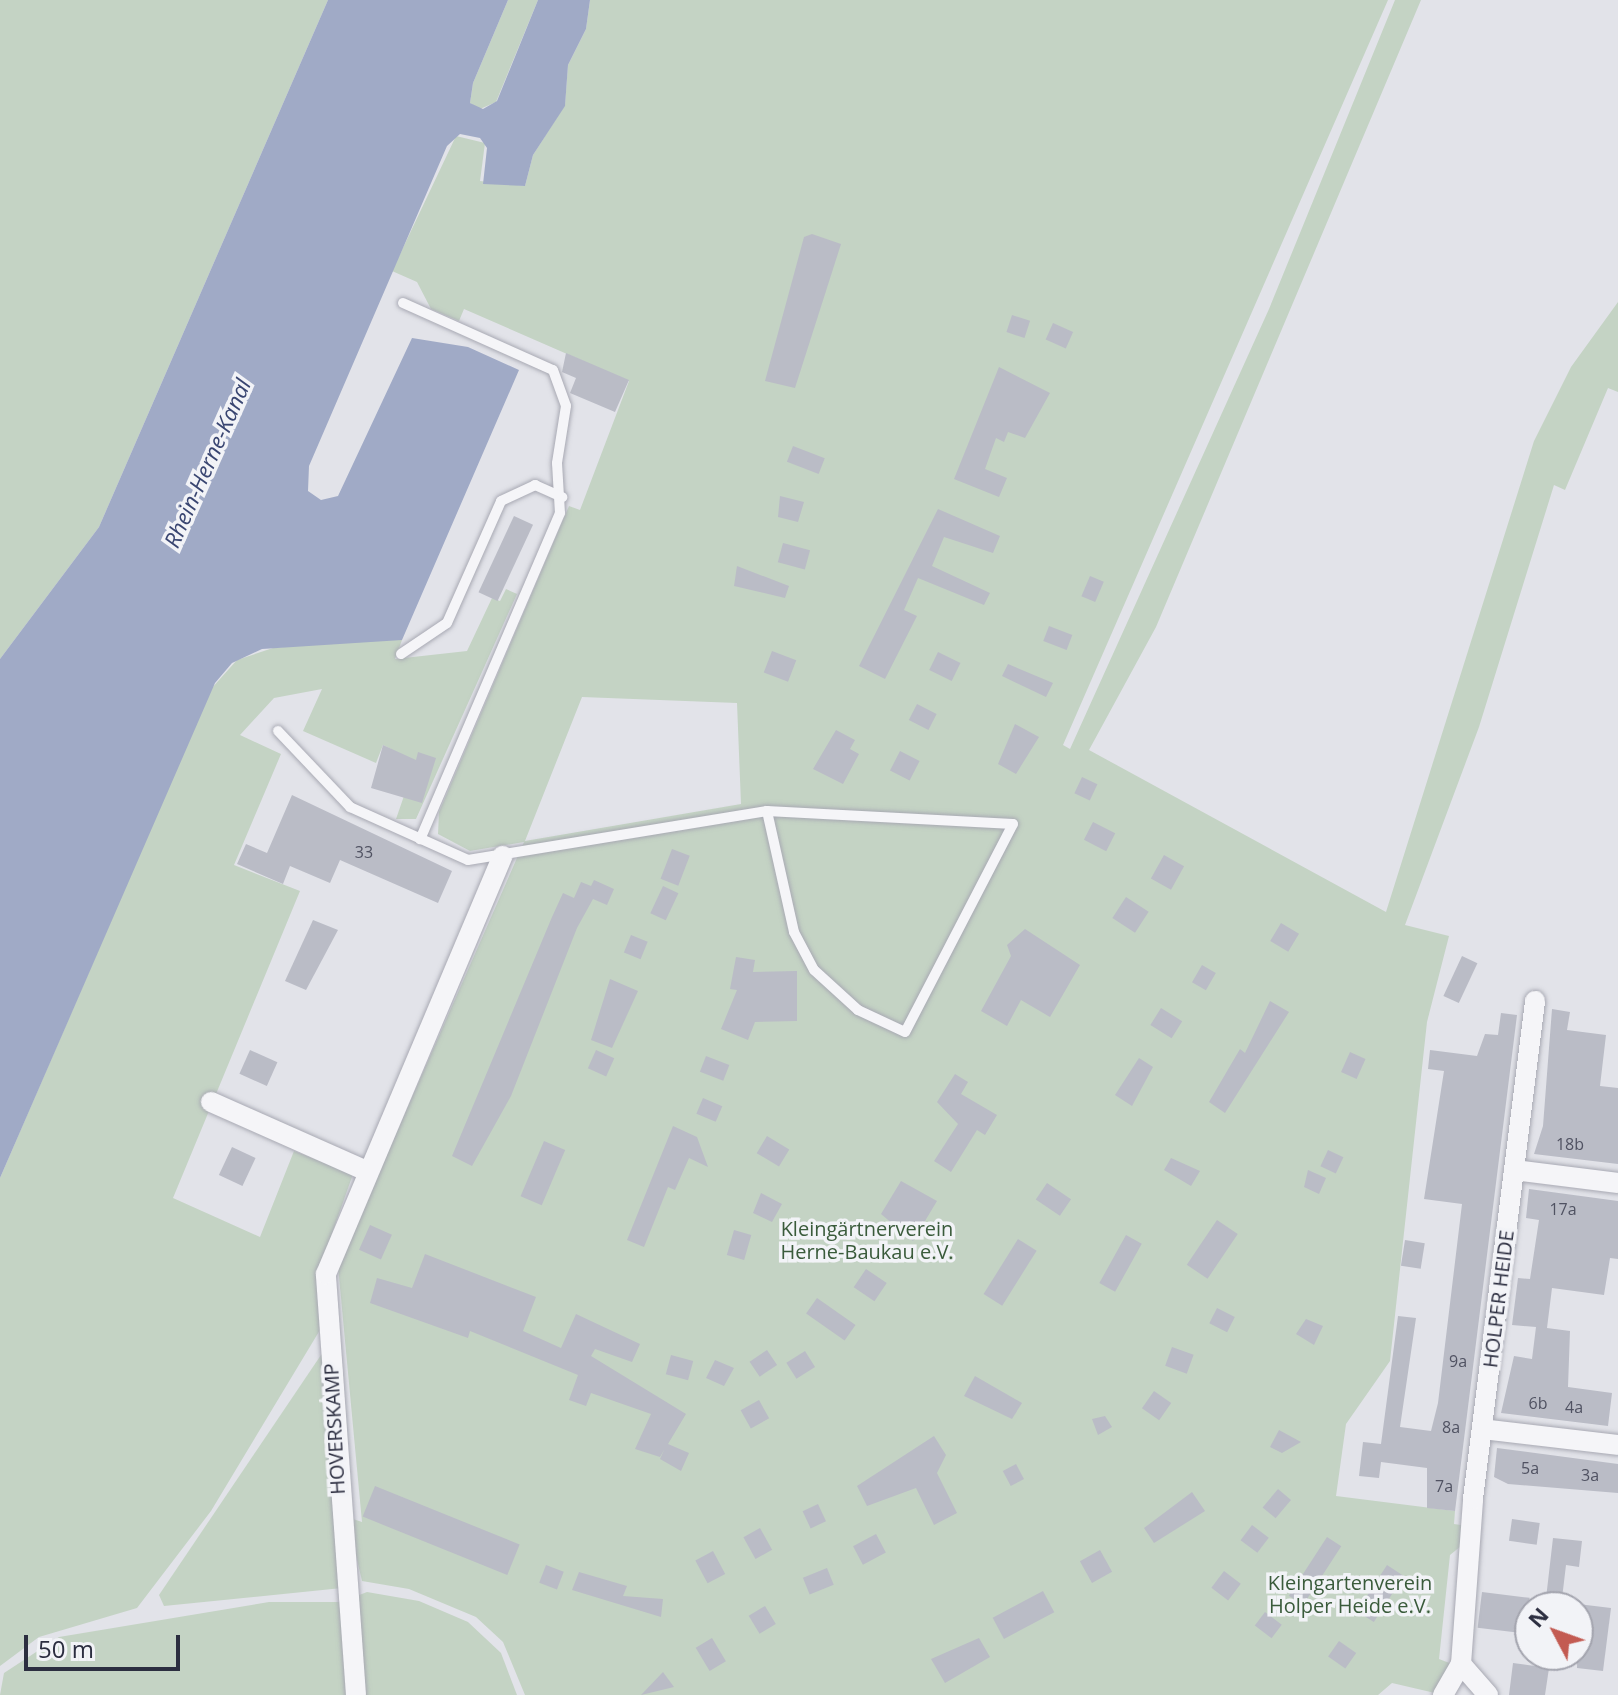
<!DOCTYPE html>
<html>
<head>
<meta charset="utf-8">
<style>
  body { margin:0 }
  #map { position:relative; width:1618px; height:1695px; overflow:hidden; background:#e2e3e9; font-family:"Open Sans",sans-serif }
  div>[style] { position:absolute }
  .green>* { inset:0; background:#c4d3c4 }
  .water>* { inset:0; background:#a0aac6 }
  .building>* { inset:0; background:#babcc6; transform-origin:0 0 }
  .roads { filter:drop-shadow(0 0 2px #a8a9b3) drop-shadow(0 0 2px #a8a9b3) }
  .service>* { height:10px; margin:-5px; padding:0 5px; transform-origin:5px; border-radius:5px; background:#f5f5f8 }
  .minor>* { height:20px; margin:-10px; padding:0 10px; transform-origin:10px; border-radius:10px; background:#f5f5f8 }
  span { translate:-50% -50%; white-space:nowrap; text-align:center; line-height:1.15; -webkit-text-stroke:7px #f2f3f7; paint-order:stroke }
  .number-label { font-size:16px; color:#505262 }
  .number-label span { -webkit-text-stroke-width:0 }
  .park-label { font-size:20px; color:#3a5b3b }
  .street-label { font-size:20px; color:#2c2e40 }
  .water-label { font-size:22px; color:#394571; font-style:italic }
  .north { position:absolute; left:1514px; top:1591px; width:80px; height:80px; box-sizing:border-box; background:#f2f3f7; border:2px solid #a3a4ae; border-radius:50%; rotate:311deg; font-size:22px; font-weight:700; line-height:32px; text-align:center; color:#2c2e40 }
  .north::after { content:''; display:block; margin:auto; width:28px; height:36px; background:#c35b52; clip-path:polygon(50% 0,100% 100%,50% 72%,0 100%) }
  .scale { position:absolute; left:24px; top:1635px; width:156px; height:36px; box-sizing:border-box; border:4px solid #2c2e40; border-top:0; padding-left:10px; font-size:24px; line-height:28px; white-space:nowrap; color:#2c2e40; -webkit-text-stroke:6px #f2f3f7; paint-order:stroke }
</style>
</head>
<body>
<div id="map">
  <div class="green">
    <div style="clip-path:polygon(0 0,328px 0,99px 527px,0 659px)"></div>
    <div style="clip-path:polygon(508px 0,538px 0,496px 102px,480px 109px,470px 103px,473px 83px)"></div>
    <div style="clip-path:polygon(evenodd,590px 0,1388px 0,1063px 745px,1070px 749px,1269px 309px,1395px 0,1421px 0,1156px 627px,1089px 750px,1386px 912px,1534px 441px,1571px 367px,1618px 302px,1618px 392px,1608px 388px,1565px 490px,1554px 485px,1479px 727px,1405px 925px,1449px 936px,1427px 1022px,1390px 1361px,1346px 1424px,1336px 1496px,1455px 1511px,1454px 1524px,1468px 1526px,1466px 1542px,1450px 1555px,1439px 1659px,1452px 1664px,1435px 1693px,1392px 1683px,1378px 1695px,525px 1695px,503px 1642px,476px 1617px,409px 1589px,362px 1581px,347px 1517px,362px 1522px,338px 1266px,524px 842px,470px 851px,438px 834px,439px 812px,569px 506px,580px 510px,629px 381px,464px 309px,459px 321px,431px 309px,417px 282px,392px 271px,456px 136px,485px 143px,480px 181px,525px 186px,533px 155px,565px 105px,568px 65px,586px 29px,590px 0,582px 697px,737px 703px,741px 804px,525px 841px,582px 697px)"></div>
    <div style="clip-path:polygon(506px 589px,517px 594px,416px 819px,396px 819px,414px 767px,383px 766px,391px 749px,383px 745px,376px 763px,303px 731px,322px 689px,274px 698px,240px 735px,281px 754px,234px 865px,300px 891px,173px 1198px,260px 1237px,294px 1151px,353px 1174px,323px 1259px,323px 1325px,211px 1511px,137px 1608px,39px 1637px,0 1666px,0 1178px,211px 689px,237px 660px,273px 648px,396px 637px,402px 640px,395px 659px,467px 651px,492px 598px,500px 601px)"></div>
    <div style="clip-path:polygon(323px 1352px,342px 1588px,164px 1606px,159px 1595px)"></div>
    <div style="clip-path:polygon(367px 1592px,419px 1601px,468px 1622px,501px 1653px,517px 1695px,361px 1695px,354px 1597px)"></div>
    <div style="clip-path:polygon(269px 1602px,343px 1602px,350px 1695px,0 1695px,4px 1673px,59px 1637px)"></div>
  </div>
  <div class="water">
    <div style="clip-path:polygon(328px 0,508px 0,473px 83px,470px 103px,483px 109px,497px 101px,538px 0,590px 0,586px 29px,568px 65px,565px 106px,533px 155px,525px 186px,483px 184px,487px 148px,480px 138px,460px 134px,447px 146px,309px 466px,308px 491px,321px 500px,338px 496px,412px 338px,468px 347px,519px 370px,402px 640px,262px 649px,232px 663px,215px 683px,0 1178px,0 659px,99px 527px)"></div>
  </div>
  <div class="building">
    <div style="clip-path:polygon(812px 234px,841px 244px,795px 388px,765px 381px,804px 237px)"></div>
    <div style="left:1012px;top:315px;width:19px;height:18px;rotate:18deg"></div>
    <div style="left:1053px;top:323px;width:22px;height:18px;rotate:24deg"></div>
    <div style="clip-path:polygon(566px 353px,629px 380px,615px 412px,570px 393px,576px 378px,562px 372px)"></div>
    <div style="clip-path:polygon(999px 367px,1050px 393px,1025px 438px,1008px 432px,1004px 442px,996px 438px,985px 469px,1007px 478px,999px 497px,954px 479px)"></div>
    <div style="left:793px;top:446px;width:34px;height:17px;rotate:21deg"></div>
    <div style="clip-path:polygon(780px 496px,804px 502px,798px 522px,778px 517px)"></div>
    <div style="clip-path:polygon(938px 509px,1000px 536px,993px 553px,944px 537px,932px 566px,990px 593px,984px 605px,918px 578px,904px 610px,917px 616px,885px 679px,859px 666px)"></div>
    <div style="left:514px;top:516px;width:21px;height:84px;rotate:25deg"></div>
    <div style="left:783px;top:543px;width:28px;height:20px;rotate:15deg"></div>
    <div style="clip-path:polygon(737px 566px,789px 586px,785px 598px,734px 586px)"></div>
    <div style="left:1090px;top:576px;width:15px;height:22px;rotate:23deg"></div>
    <div style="left:1049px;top:626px;width:25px;height:16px;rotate:21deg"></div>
    <div style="left:772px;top:651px;width:26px;height:23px;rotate:21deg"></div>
    <div style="left:938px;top:652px;width:25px;height:20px;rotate:26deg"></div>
    <div style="clip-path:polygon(1008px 664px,1053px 683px,1046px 697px,1002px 676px)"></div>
    <div style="left:917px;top:704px;width:22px;height:18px;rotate:27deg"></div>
    <div style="clip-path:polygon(1015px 724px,1039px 737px,1016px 774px,998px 764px)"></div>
    <div style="clip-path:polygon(836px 730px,855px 740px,850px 749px,859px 754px,843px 784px,813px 769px)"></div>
    <div style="clip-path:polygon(383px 745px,416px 760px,418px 752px,436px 758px,422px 803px,371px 788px)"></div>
    <div style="left:900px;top:751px;width:22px;height:22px;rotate:27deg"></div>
    <div style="left:1082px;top:777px;width:17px;height:18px;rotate:25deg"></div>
    <div style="clip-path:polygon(292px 795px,452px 871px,438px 903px,340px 860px,330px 883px,290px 866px,283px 884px,237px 864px,246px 844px,267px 853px)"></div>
    <div style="left:1093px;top:822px;width:25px;height:20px;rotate:27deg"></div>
    <div style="left:672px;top:849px;width:19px;height:32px;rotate:21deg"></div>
    <div style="left:1164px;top:855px;width:23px;height:27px;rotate:29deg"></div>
    <div style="clip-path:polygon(594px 880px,614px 889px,607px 905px,593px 899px,577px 928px,511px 1096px,472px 1166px,452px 1156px,552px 917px,563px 893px,574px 898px,581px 882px,591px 886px)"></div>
    <div style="left:663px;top:886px;width:17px;height:30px;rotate:25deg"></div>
    <div style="left:1126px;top:897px;width:27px;height:25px;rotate:33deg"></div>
    <div style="clip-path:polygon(313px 920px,338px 930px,306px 990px,285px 981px)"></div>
    <div style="left:1281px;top:923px;width:21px;height:21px;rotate:31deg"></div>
    <div style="clip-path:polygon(1025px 929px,1080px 965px,1050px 1017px,1021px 1000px,1007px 1026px,981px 1011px,1011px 956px,1007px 945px)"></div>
    <div style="left:631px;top:935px;width:18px;height:19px;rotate:22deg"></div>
    <div style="left:1462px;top:956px;width:17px;height:44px;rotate:25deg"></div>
    <div style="clip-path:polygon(736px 957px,755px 960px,753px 972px,797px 971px,797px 1021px,755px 1022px,748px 1040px,721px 1029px,737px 990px,730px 989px)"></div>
    <div style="left:1202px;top:965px;width:16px;height:20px;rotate:30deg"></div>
    <div style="clip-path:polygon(610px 979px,638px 991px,612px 1048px,591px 1040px)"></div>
    <div style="clip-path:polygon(1270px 1001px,1289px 1012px,1225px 1113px,1209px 1102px,1240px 1049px,1245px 1053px)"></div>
    <div style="left:1161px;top:1008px;width:25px;height:20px;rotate:32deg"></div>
    <div style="clip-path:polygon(1552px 1009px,1570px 1012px,1567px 1030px,1606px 1035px,1600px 1086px,1618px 1088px,1618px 1164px,1534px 1154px,1543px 1126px)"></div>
    <div style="clip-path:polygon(1501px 1013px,1517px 1015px,1455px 1511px,1427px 1508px,1427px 1468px,1381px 1462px,1379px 1478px,1359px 1476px,1363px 1442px,1381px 1444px,1398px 1316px,1416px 1318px,1400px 1427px,1431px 1431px,1438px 1403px,1462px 1204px,1424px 1199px,1444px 1071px,1428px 1069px,1430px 1050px,1477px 1056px,1485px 1034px,1498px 1035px)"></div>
    <div style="left:250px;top:1050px;width:30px;height:26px;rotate:24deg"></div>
    <div style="left:596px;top:1050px;width:20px;height:20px;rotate:24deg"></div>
    <div style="left:1350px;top:1052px;width:17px;height:22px;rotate:24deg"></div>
    <div style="left:706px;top:1056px;width:25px;height:17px;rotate:21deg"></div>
    <div style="clip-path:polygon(1139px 1058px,1153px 1067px,1132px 1106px,1115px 1095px)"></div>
    <div style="clip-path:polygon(955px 1074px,968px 1082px,961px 1094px,997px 1115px,985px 1135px,977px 1130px,951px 1172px,934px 1161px,958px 1124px,937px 1102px)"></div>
    <div style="left:703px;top:1098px;width:21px;height:17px;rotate:23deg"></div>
    <div style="clip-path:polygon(673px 1126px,697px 1137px,708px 1167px,689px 1158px,675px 1190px,668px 1187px,644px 1247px,627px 1240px)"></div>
    <div style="left:767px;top:1136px;width:26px;height:20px;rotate:31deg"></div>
    <div style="left:544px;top:1141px;width:23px;height:60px;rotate:23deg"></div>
    <div style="left:232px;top:1147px;width:26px;height:31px;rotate:25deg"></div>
    <div style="left:1328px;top:1150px;width:17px;height:18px;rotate:25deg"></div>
    <div style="clip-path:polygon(1171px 1158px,1200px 1171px,1191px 1186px,1164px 1170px)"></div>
    <div style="clip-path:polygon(1308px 1170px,1326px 1178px,1319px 1194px,1304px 1187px)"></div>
    <div style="clip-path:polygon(901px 1181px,937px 1201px,913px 1241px,881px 1214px)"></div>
    <div style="left:1047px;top:1183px;width:29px;height:20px;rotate:34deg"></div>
    <div style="clip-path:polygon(1529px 1189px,1618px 1201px,1618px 1259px,1610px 1258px,1604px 1295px,1552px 1288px,1547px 1328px,1570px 1331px,1568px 1387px,1612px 1393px,1608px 1426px,1501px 1413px,1514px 1356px,1532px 1359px,1536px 1327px,1512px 1325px,1518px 1278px,1530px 1279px,1539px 1220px,1526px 1218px)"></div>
    <div style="clip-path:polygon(761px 1193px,782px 1204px,772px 1222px,753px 1213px)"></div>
    <div style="left:1217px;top:1220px;width:25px;height:54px;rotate:34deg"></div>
    <div style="left:370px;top:1225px;width:24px;height:27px;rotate:24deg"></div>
    <div style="left:734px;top:1230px;width:18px;height:26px;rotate:16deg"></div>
    <div style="left:1126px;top:1235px;width:18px;height:55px;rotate:29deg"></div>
    <div style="left:1018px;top:1239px;width:22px;height:65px;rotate:32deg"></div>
    <div style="left:1405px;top:1240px;width:20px;height:26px;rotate:9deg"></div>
    <div style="clip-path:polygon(425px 1254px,536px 1297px,523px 1331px,561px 1348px,576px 1314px,640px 1344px,632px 1362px,595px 1349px,591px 1356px,686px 1414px,668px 1444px,689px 1453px,681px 1471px,660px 1459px,664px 1450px,660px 1457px,635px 1449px,651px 1414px,591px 1393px,586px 1406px,569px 1400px,578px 1375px,470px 1331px,468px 1338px,370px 1303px,377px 1278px,412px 1288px)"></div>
    <div style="left:866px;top:1269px;width:25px;height:22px;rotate:34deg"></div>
    <div style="left:817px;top:1298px;width:47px;height:19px;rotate:35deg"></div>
    <div style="left:1217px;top:1308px;width:20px;height:17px;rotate:27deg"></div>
    <div style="clip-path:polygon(1306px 1319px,1323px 1326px,1314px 1345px,1296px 1334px)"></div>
    <div style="left:1172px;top:1347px;width:23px;height:20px;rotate:20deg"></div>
    <div style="left:767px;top:1350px;width:18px;height:21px;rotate:56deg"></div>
    <div style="left:805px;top:1351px;width:19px;height:22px;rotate:58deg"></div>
    <div style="left:671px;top:1355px;width:23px;height:20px;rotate:15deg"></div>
    <div style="clip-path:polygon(715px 1360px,734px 1368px,724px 1386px,706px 1378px)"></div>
    <div style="clip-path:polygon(975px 1376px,1022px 1403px,1012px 1419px,964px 1396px)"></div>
    <div style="left:1154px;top:1391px;width:21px;height:21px;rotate:35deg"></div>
    <div style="left:759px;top:1400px;width:21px;height:21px;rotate:61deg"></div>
    <div style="clip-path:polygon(1105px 1416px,1112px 1427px,1098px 1435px,1092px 1419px)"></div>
    <div style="clip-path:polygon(1279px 1430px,1301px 1442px,1282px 1453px,1270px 1447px)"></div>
    <div style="clip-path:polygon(934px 1436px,946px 1455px,937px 1473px,957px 1513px,934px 1525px,916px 1488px,867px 1506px,857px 1486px)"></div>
    <div style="clip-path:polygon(1497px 1448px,1618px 1464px,1618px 1493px,1508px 1484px,1494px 1477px)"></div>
    <div style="left:1016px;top:1464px;width:17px;height:15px;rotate:62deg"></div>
    <div style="left:375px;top:1486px;width:156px;height:33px;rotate:22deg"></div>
    <div style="left:1278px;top:1489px;width:17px;height:24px;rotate:40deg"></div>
    <div style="clip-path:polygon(1192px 1492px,1205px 1511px,1154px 1543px,1144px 1528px)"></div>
    <div style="left:818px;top:1504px;width:19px;height:17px;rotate:65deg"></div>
    <div style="left:1512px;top:1519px;width:28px;height:22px;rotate:8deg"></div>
    <div style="left:1252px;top:1525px;width:21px;height:19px;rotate:37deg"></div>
    <div style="left:760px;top:1528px;width:25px;height:19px;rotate:61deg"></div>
    <div style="left:876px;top:1534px;width:21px;height:26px;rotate:62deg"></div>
    <div style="left:1327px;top:1537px;width:17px;height:70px;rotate:33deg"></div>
    <div style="clip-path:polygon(1553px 1538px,1582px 1541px,1579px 1567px,1566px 1565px,1561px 1607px,1545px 1607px)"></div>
    <div style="left:1100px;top:1550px;width:25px;height:23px;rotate:61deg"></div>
    <div style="left:713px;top:1551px;width:26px;height:20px;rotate:62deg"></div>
    <div style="left:546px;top:1565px;width:19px;height:19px;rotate:21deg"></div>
    <div style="left:1387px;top:1565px;width:20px;height:55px;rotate:33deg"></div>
    <div style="left:827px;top:1568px;width:18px;height:26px;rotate:68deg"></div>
    <div style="left:1224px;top:1571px;width:21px;height:21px;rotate:37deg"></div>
    <div style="clip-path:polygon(579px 1572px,627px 1586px,623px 1596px,663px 1599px,661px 1617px,572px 1590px)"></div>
    <div style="left:1043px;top:1591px;width:24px;height:57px;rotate:62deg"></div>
    <div style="left:1482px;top:1592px;width:48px;height:36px;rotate:7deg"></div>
    <div style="clip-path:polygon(1578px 1604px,1611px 1608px,1603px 1671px,1577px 1668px)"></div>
    <div style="left:765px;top:1606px;width:21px;height:19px;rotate:59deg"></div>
    <div style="left:1265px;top:1612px;width:21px;height:17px;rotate:37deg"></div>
    <div style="left:712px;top:1638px;width:27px;height:19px;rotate:59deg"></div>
    <div style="clip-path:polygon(979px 1638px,990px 1657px,945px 1683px,931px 1659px)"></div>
    <div style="left:1339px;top:1641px;width:21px;height:19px;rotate:35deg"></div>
    <div style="clip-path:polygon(1513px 1663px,1549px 1668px,1545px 1695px,1509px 1695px)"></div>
    <div style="clip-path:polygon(663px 1672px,674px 1687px,641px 1695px)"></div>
  </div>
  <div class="roads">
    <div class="service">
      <div style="left:403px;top:303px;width:164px;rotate:24.1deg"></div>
      <div style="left:553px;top:370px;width:38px;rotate:70deg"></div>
      <div style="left:566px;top:406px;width:58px;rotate:99deg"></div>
      <div style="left:557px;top:463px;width:50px;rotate:86.6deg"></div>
      <div style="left:560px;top:513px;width:355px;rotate:113.2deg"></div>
      <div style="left:401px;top:654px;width:55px;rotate:-34deg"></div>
      <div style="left:447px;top:623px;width:133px;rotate:-66.1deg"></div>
      <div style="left:501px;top:501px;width:38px;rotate:-25deg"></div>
      <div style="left:535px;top:485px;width:30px;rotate:24deg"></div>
      <div style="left:278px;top:731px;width:105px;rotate:46.5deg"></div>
      <div style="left:350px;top:807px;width:129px;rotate:24.2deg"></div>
      <div style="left:468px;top:860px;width:303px;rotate:-9.3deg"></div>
      <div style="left:767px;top:811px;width:246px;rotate:3deg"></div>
      <div style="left:1013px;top:824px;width:234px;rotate:117.4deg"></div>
      <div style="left:905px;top:1032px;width:52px;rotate:-154.9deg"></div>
      <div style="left:858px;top:1010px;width:59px;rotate:-137.7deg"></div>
      <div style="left:814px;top:970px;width:43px;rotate:-117.8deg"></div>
      <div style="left:794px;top:932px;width:124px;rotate:-102.6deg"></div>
    </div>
    <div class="minor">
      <div style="left:211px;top:1102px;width:171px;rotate:23.9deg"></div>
      <div style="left:1514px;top:1170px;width:105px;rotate:7.1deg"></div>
      <div style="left:1482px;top:1429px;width:137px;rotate:6.7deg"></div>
      <div style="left:1461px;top:1664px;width:41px;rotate:48.9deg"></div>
      <div style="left:356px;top:1695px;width:422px;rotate:-94.1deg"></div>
      <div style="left:326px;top:1274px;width:454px;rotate:-67.1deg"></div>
      <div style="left:1443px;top:1695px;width:36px;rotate:-60deg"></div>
      <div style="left:1461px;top:1664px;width:165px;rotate:-85.8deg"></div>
      <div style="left:1473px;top:1499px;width:502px;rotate:-82.9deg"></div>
    </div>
  </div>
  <div class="number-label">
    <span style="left:364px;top:852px">33</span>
    <span style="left:1570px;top:1144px">18b</span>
    <span style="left:1563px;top:1209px">17a</span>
    <span style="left:1458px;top:1361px">9a</span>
    <span style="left:1538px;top:1403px">6b</span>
    <span style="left:1574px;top:1407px">4a</span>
    <span style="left:1451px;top:1427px">8a</span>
    <span style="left:1530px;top:1468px">5a</span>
    <span style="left:1590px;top:1475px">3a</span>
    <span style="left:1444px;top:1486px">7a</span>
  </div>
  <div class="park-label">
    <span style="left:867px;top:1240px">Kleingärtnerverein<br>Herne-Baukau e.V.</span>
    <span style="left:1350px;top:1594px">Kleingartenverein<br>Holper Heide e.V.</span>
  </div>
  <div class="street-label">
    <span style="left:1498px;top:1299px;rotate:-83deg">HOLPER HEIDE</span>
    <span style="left:334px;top:1429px;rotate:-93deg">HOVERSKAMP</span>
  </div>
  <div class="water-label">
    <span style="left:207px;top:463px;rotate:-66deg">Rhein-Herne-Kanal</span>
  </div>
  <div class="north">N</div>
  <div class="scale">50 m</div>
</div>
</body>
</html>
